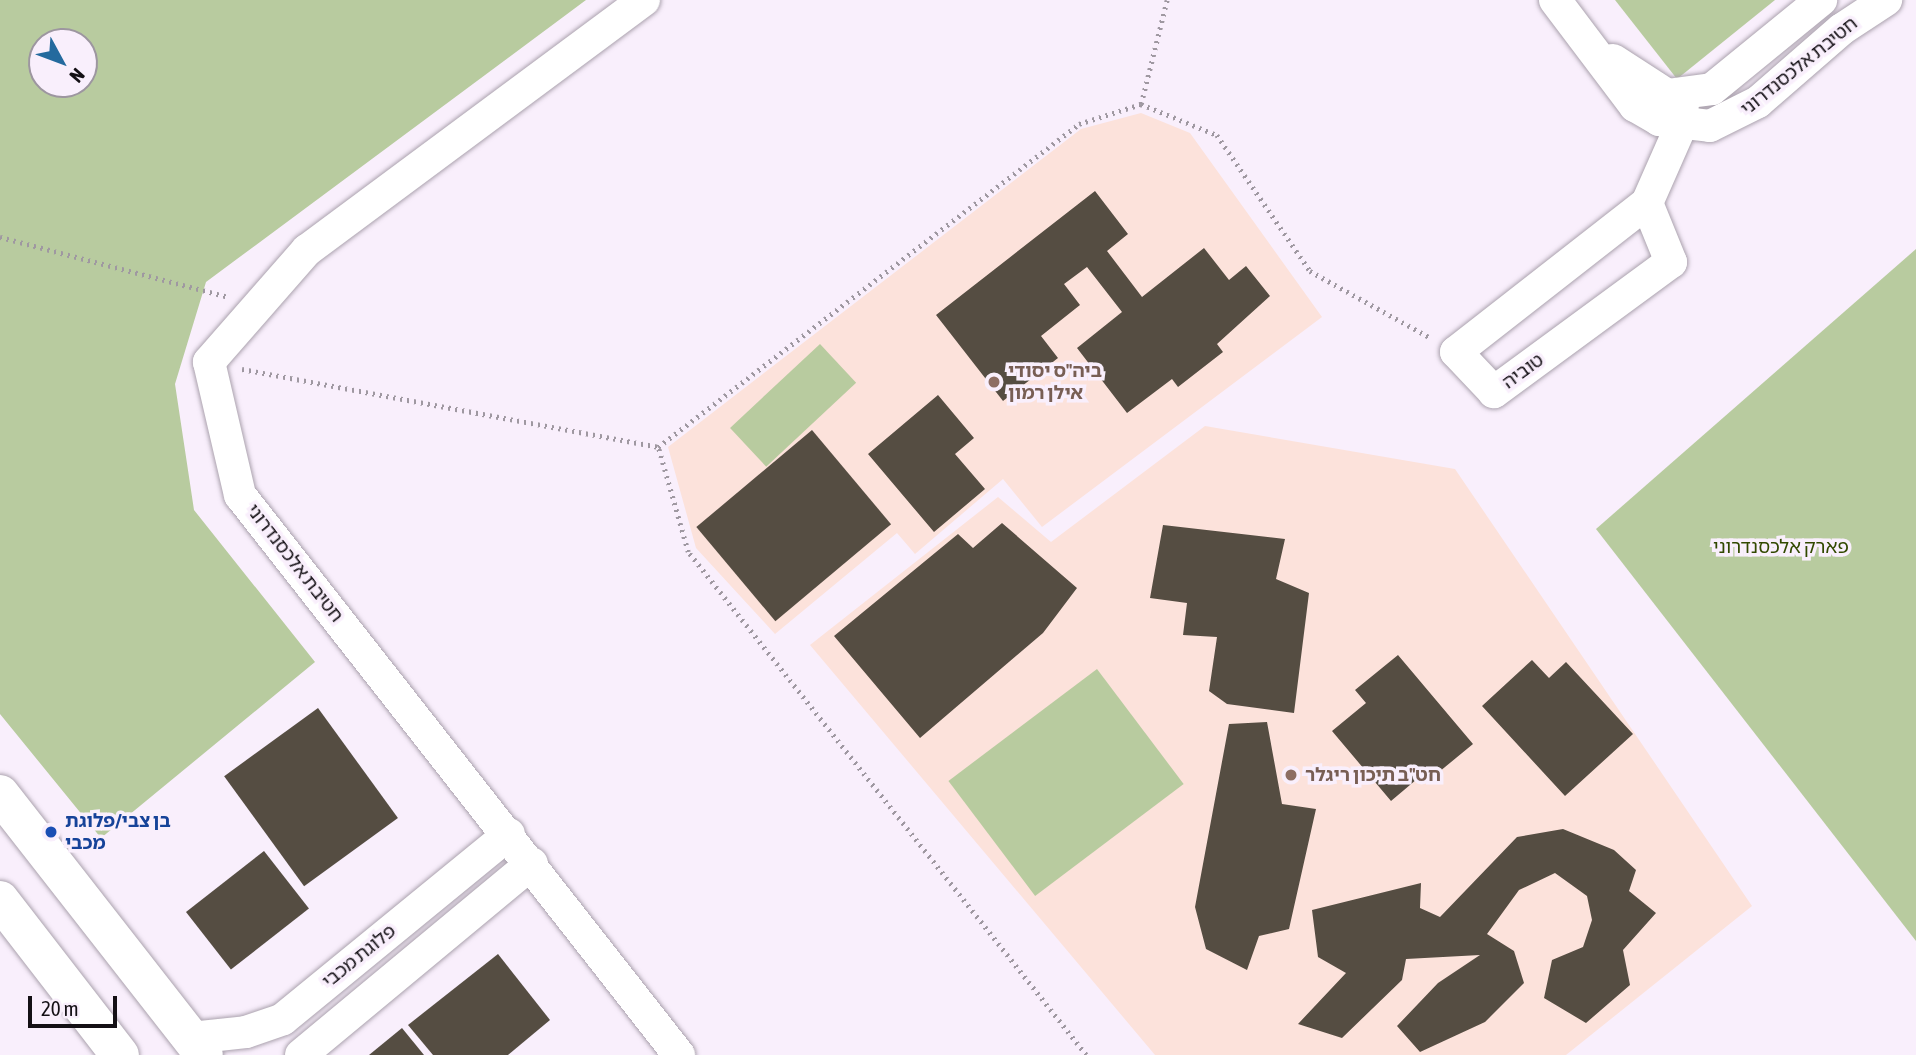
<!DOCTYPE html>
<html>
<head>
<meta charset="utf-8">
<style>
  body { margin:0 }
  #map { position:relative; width:1916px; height:1055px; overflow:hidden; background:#f9effc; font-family:"Asap Condensed","Noto Sans Hebrew",sans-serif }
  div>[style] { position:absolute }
  .education>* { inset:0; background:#fce2db }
  .green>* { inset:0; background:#b8cb9f; transform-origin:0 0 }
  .building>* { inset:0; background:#554d42; transform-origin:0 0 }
  .path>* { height:4.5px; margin-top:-2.25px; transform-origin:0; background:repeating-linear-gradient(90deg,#9f98a1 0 2px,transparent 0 7px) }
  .roads { filter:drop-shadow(0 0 2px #aba2ae) drop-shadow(0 0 2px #aba2ae) }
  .minor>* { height:32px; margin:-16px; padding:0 16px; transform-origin:16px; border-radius:16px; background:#fff }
  .secondary>* { height:38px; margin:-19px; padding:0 19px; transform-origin:19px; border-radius:19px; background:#fff }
  .dots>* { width:19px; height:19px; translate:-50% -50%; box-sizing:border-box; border:4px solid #f9effc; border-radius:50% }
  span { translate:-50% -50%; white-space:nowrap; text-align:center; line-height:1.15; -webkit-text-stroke:7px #f9effc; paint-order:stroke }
  .street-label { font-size:19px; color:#141015 }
  .education-label { font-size:19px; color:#785e54; font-weight:700 }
  .left { translate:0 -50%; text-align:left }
  .park-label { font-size:19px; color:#324900 }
  .transit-label { font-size:19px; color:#164399; font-weight:700 }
  .north { position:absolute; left:28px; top:28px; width:70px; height:70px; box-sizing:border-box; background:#f9effc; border:2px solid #9d96a0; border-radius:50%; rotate:131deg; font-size:19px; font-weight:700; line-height:28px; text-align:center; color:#141015 }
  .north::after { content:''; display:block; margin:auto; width:24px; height:32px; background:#246a9e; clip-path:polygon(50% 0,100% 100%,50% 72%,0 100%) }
  .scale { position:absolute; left:28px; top:996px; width:89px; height:32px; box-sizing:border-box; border:4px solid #141015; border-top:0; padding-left:9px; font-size:21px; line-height:24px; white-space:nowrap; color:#141015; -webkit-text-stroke:5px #f9effc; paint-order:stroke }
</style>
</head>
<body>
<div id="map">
  <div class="education">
    <div style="clip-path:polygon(1141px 113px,1190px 133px,1322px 317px,1042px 527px,1003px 479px,915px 554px,897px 533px,775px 634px,696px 548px,668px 447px,1081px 129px)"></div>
    <div style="clip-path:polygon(1205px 426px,1455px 469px,1752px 906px,1566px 1055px,1155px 1055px,810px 645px,998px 497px,1051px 542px)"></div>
  </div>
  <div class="green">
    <div style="clip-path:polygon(evenodd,0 0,586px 0,206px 282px,175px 384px,194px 510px,315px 662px,101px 838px,0 714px,0 0,42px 42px,84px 42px,84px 84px,42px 84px,42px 42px)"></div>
    <div style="clip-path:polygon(1615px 0,1775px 0,1677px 79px)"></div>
    <div style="clip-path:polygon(1916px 249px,1916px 941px,1596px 529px)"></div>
    <div style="left:820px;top:344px;width:53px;height:123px;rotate:47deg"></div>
    <div style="left:1097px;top:669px;width:144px;height:186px;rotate:53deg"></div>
  </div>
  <div class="building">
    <div style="clip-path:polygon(1095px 191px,1128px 234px,1107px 251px,1142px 297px,1204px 248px,1229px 280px,1246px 266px,1270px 296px,1217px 344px,1223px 352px,1178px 387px,1172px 379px,1127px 413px,1077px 348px,1122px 312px,1087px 267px,1064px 284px,1080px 305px,1041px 336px,1058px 358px,1003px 401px,936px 315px)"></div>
    <div style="clip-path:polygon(938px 395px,974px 438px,955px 454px,985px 489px,934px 532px,868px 454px)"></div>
    <div style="left:812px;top:430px;width:123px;height:151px;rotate:50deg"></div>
    <div style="clip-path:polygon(1002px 523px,1077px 588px,1043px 633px,920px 738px,834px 636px,958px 534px,973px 548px)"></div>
    <div style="clip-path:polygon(1163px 525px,1285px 539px,1276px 579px,1309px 593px,1294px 713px,1227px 704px,1209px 691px,1217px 637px,1183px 635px,1187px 603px,1150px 598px)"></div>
    <div style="clip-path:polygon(1398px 655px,1473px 744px,1428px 781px,1423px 774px,1391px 801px,1332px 731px,1366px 703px,1355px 690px)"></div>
    <div style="clip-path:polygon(1532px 660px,1549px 678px,1566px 662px,1633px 734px,1565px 796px,1482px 706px)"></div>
    <div style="left:318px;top:708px;width:136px;height:116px;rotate:54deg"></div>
    <div style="clip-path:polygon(1267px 722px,1282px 804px,1316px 809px,1289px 929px,1259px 936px,1247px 970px,1206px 949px,1195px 907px,1229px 724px)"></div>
    <div style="clip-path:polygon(1563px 829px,1614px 850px,1636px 870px,1629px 891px,1656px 913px,1623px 950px,1630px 985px,1586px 1023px,1544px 998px,1552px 960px,1583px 947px,1592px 920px,1587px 896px,1555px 873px,1519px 890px,1487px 934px,1514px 951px,1524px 983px,1485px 1022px,1420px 1052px,1397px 1026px,1438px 983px,1480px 955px,1406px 959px,1402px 980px,1342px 1038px,1298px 1024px,1346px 973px,1318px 957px,1312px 910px,1421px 883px,1420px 908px,1440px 917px,1517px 837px)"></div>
    <div style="left:264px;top:851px;width:73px;height:99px;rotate:52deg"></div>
    <div style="clip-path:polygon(498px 954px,550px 1020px,508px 1055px,433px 1055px,408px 1025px)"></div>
    <div style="clip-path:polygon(402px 1028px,424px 1055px,369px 1055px)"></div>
  </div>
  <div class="path">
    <div style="left:1141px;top:104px;width:107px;rotate:-76deg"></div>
    <div style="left:0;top:237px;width:236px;rotate:14.7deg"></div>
    <div style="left:242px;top:369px;width:423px;rotate:10.6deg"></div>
    <div style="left:1086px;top:1055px;width:641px;rotate:-128.35deg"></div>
    <div style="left:688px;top:552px;width:109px;rotate:-105.9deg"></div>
    <div style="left:658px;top:447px;width:531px;rotate:-37.5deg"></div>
    <div style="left:1079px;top:124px;width:65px;rotate:-17.9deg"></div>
    <div style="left:1141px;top:104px;width:82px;rotate:22.2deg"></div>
    <div style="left:1217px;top:135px;width:165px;rotate:55.6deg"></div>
    <div style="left:1310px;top:271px;width:138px;rotate:29deg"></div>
  </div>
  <div class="roads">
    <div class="minor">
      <div style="left:644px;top:0;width:420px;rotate:143.4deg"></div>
      <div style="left:307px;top:250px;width:149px;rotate:131.2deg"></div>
      <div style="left:209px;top:362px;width:137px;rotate:76.9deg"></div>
      <div style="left:240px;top:495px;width:712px;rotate:51.91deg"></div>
      <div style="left:1555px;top:0;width:133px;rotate:53deg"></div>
      <div style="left:1635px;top:106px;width:28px;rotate:30deg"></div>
      <div style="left:1659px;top:120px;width:51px;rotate:6.7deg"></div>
      <div style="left:1710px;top:126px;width:54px;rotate:-26.6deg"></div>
      <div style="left:1758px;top:102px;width:111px;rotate:-41deg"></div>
      <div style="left:1842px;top:29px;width:53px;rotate:-33.4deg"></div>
      <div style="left:1613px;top:60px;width:64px;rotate:32.9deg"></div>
      <div style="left:1667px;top:95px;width:45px;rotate:-7.6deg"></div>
      <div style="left:1712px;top:89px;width:141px;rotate:-39.2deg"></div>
      <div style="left:1647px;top:203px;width:64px;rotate:67.9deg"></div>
      <div style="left:1671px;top:262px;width:220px;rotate:143.7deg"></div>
      <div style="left:1494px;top:392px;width:55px;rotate:-133.5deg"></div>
      <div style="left:1456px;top:352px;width:242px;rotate:-38deg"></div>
      <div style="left:1647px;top:203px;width:84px;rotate:-66.2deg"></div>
      <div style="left:1681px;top:126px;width:32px;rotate:-85deg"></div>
      <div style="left:191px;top:1038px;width:55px;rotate:-6.2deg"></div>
      <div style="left:246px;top:1032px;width:39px;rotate:-19deg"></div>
      <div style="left:283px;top:1019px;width:292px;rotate:-39.3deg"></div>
      <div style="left:301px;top:1055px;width:300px;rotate:-39.7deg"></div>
    </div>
    <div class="secondary">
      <div style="left:0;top:794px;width:331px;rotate:52deg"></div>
      <div style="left:0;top:900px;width:196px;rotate:52.3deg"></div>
    </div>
  </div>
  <div class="dots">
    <div style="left:994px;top:382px;background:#8d6e63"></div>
    <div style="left:1291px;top:775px;background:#8d6e63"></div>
    <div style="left:51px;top:832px;background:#1a4fb4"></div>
  </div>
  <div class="street-label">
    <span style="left:1799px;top:66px;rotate:-39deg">חטיבת אלכסנדרוני</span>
    <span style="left:1523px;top:371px;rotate:-36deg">טוביה</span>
    <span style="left:295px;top:563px;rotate:52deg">חטיבת אלכסנדרוני</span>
    <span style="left:359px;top:956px;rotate:-39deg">פלוגת מכבי</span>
  </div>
  <div class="education-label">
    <span class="left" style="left:1008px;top:382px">ביה"ס יסודי<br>אילן רמון</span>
    <span class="left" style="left:1305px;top:775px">חט"ב תיכון ריגלר</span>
  </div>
  <div class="park-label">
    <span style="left:1781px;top:547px">פארק אלכסנדרוני</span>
  </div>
  <div class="transit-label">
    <span class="left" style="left:65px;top:832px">בן צבי/פלוגת<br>מכבי</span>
  </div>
  <div class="north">N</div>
  <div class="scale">20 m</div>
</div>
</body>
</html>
